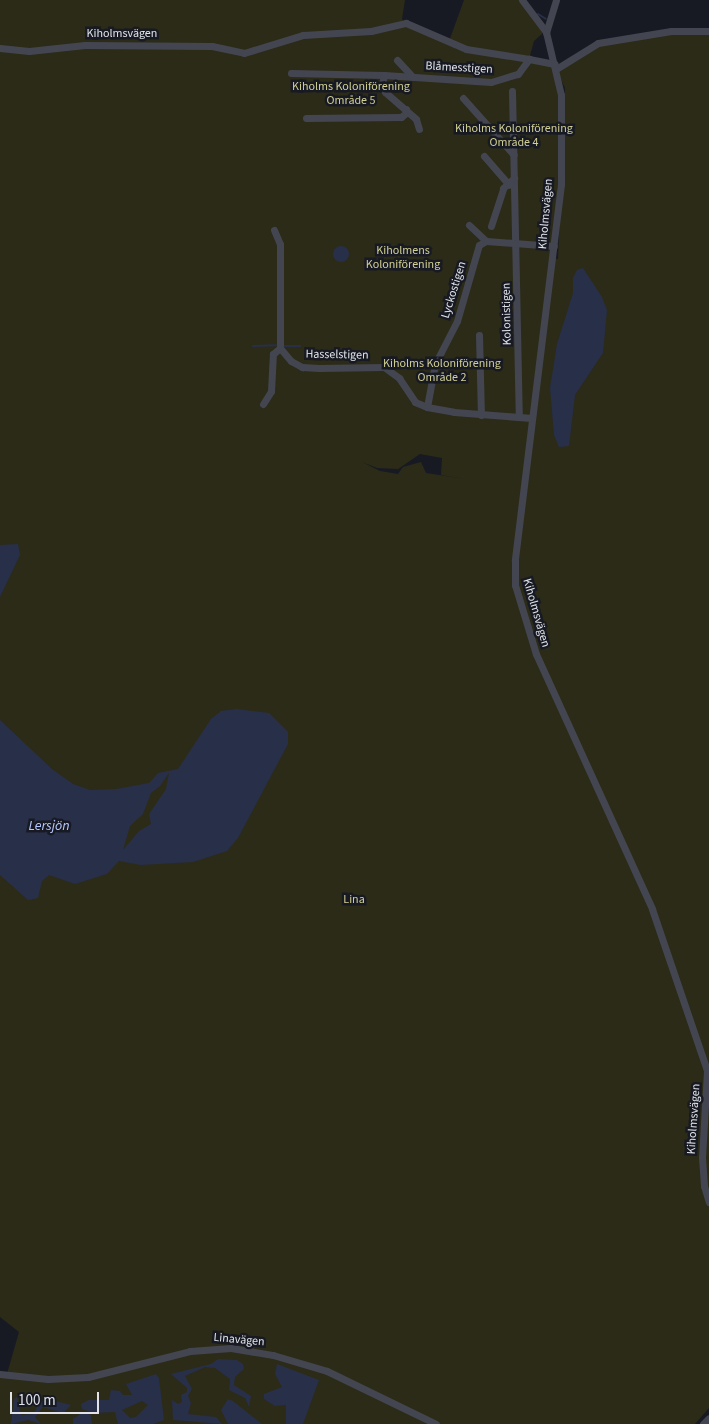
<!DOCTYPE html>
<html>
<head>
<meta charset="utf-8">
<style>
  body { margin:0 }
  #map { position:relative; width:709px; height:1424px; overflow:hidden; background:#181a23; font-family:"Source Sans 3",sans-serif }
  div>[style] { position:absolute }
  .green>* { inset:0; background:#2c2b18 }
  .water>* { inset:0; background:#282f49 }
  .round { border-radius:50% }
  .stream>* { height:2px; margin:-1px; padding:0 1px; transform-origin:1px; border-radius:1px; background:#282f49 }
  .minor>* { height:7px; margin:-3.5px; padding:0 3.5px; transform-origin:3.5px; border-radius:3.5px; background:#434650 }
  span { translate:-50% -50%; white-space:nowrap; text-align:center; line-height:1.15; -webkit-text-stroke:5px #181a23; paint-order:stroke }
  .street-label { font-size:12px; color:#e1e3e9 }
  .park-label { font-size:12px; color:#d1cf93 }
  .water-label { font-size:14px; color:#b7c8fe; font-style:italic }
  .scale { position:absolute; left:10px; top:1392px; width:89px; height:22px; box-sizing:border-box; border:2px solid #e1e3e9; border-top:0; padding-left:6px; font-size:15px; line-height:18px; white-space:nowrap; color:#e1e3e9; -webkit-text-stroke:4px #181a23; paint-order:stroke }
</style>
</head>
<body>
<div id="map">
  <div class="green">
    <div style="clip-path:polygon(evenodd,0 0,405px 0,402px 19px,407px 26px,448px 44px,464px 0,522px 0,543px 33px,534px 41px,529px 59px,552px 67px,558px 83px,558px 185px,551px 259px,558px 259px,565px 88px,556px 69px,589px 47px,671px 31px,709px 31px,709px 1408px,695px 1424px,0 1424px,0 1374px,7px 1374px,19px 1332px,0 1317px,0 0,420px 454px,442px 458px,441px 475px,465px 479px,426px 473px,421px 462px,403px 467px,398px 474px,380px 471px,362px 462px,377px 468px,398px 469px,420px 454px)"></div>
  </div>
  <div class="water">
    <div class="round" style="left:333px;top:246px;width:16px;height:16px"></div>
    <div style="clip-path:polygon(583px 268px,602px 297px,607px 310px,603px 353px,575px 395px,569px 446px,559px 447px,554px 435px,550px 388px,557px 344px,573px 293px,573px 278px,577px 270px)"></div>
    <div style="clip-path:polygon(18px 544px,20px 555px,0 597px,0 545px)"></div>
    <div style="clip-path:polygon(evenodd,237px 709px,269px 713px,288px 732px,288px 744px,238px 838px,227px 851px,193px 862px,141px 865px,119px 861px,107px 874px,75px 884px,49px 875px,42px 881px,38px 898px,28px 900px,0 875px,0 720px,52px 769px,73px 784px,90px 790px,116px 789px,149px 783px,158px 773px,178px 769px,211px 719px,221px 711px,237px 709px,169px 773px,166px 789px,149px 814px,151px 824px,139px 831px,123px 850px,130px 826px,143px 814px,151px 793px,160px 786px,169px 773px)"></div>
    <div style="clip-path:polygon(218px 1359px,237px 1360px,243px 1364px,244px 1369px,235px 1377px,234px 1385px,251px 1396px,249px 1407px,245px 1398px,229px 1390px,230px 1379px,215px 1368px,205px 1367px,185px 1376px,192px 1389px,188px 1396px,191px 1403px,188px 1414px,216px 1417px,222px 1424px,173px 1420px,172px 1400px,178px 1404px,182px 1402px,181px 1395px,187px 1392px,187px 1388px,171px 1374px,211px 1364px)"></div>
    <div style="clip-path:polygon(277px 1364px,319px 1380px,303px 1424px,286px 1424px,286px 1405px,275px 1406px,264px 1399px,264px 1394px,282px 1387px,275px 1374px)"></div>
    <div style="clip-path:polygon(evenodd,156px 1374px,159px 1378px,164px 1420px,153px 1424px,118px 1424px,115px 1412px,94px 1413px,82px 1409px,81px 1404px,89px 1400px,109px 1400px,111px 1390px,120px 1391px,123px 1395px,132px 1395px,126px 1384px,156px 1374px,142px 1401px,148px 1405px,136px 1417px,130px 1418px,122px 1410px,142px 1401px)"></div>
    <div style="clip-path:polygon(17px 1397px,21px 1415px,34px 1414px,41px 1398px,44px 1403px,51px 1400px,71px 1405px,63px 1413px,43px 1407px,35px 1417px,41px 1424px,28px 1420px,11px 1424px,14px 1399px)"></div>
    <div style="clip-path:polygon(228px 1399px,233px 1401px,262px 1424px,228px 1424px,221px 1410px)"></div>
    <div style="clip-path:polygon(83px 1412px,91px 1415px,92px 1424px,73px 1424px,73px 1419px)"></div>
  </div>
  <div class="stream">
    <div style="left:538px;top:14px;width:9px;rotate:32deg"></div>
    <div style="left:253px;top:346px;width:23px;rotate:-2deg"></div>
    <div style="left:282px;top:346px;width:18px"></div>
  </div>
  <div class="minor">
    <div style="left:522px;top:0;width:40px;rotate:53deg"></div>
    <div style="left:556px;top:0;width:34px;rotate:107deg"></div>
    <div style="left:546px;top:32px;width:65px;rotate:76.6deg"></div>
    <div style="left:561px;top:95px;width:89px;rotate:90deg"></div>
    <div style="left:561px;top:184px;width:379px;rotate:97deg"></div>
    <div style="left:515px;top:560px;width:25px;rotate:90deg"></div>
    <div style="left:515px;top:585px;width:72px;rotate:73.1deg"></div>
    <div style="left:536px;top:654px;width:280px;rotate:65.5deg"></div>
    <div style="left:652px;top:909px;width:171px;rotate:71.2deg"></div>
    <div style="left:707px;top:1071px;width:86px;rotate:93.3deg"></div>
    <div style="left:702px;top:1157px;width:29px;rotate:86deg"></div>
    <div style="left:704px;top:1186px;width:17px;rotate:73deg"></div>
    <div style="left:0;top:48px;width:29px;rotate:6deg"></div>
    <div style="left:29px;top:51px;width:56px;rotate:-6.1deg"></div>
    <div style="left:85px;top:45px;width:127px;rotate:0.5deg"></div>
    <div style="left:212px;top:46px;width:33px;rotate:12deg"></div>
    <div style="left:244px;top:53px;width:62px;rotate:-17deg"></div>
    <div style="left:303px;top:35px;width:68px;rotate:-3.4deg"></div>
    <div style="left:371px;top:31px;width:36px;rotate:-13deg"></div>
    <div style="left:406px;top:23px;width:65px;rotate:23.4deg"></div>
    <div style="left:466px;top:49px;width:64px;rotate:9deg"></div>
    <div style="left:397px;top:60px;width:23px;rotate:47deg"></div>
    <div style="left:556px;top:69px;width:49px;rotate:-31.8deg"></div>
    <div style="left:598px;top:43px;width:74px;rotate:-9.3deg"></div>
    <div style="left:671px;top:31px;width:38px"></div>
    <div style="left:291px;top:73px;width:93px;rotate:1.2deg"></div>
    <div style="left:512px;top:91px;width:325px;rotate:88.8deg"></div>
    <div style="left:463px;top:98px;width:76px;rotate:48.2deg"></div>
    <div style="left:306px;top:118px;width:95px;rotate:-0.6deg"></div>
    <div style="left:401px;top:117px;width:6px;rotate:-39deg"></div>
    <div style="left:406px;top:113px;width:4px;rotate:-90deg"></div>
    <div style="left:419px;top:129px;width:10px;rotate:-107deg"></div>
    <div style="left:416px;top:119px;width:41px;rotate:-138.9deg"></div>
    <div style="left:385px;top:92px;width:9px;rotate:-111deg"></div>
    <div style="left:382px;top:84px;width:9px;rotate:-77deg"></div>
    <div style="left:384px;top:75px;width:107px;rotate:3.7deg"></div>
    <div style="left:491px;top:82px;width:28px;rotate:-17deg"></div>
    <div style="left:518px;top:74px;width:19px;rotate:-54deg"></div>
    <div style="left:529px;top:59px;width:26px;rotate:11deg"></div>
    <div style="left:484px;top:156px;width:38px;rotate:49deg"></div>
    <div style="left:469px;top:225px;width:23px;rotate:43deg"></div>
    <div style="left:486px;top:241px;width:68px;rotate:4.2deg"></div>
    <div style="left:491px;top:226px;width:40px;rotate:-72deg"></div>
    <div style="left:503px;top:188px;width:15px;rotate:-42deg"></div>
    <div style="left:274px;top:230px;width:15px;rotate:67deg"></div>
    <div style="left:280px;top:244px;width:104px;rotate:90deg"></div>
    <div style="left:280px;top:348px;width:17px;rotate:50deg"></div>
    <div style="left:291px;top:361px;width:13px;rotate:29deg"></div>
    <div style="left:302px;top:367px;width:17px;rotate:3deg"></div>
    <div style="left:319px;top:368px;width:65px;rotate:-0.9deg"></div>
    <div style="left:384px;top:367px;width:19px;rotate:36deg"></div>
    <div style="left:399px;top:378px;width:29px;rotate:56deg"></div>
    <div style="left:415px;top:402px;width:13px;rotate:23deg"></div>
    <div style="left:427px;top:407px;width:27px;rotate:10deg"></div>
    <div style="left:454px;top:412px;width:78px;rotate:4.4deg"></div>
    <div style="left:479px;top:335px;width:80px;rotate:88.6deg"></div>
    <div style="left:263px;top:404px;width:15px;rotate:-58deg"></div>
    <div style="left:271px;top:391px;width:37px;rotate:-87deg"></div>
    <div style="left:273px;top:354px;width:9px;rotate:-41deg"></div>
    <div style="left:427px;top:407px;width:44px;rotate:-79.5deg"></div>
    <div style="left:435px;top:364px;width:48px;rotate:-62.9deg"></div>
    <div style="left:457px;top:321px;width:79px;rotate:-73.9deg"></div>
    <div style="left:479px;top:245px;width:8px;rotate:-30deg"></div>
    <div style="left:0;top:1374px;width:48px;rotate:5.9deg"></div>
    <div style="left:48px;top:1379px;width:40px;rotate:-2.9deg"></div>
    <div style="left:88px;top:1377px;width:105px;rotate:-14.3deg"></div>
    <div style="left:190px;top:1351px;width:41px;rotate:-4.2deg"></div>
    <div style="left:231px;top:1348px;width:43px;rotate:9.5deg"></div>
    <div style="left:273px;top:1355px;width:56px;rotate:16.5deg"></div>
    <div style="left:327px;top:1371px;width:121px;rotate:25.9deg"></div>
    <div style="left:703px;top:1424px;width:8px;rotate:-45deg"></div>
  </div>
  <div class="street-label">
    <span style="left:122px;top:34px">Kiholmsvägen</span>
    <span style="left:459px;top:68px;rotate:3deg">Blåmesstigen</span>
    <span style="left:546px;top:214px;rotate:-85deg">Kiholmsvägen</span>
    <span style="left:454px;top:290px;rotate:-73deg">Lyckostigen</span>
    <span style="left:507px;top:314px;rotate:-91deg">Kolonistigen</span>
    <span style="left:337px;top:355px;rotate:1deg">Hasselstigen</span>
    <span style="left:536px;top:613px;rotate:74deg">Kiholmsvägen</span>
    <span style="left:694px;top:1119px;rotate:-86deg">Kiholmsvägen</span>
    <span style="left:239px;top:1340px;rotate:5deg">Linavägen</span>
  </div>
  <div class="park-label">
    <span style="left:351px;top:94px">Kiholms Koloniförening<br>Område 5</span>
    <span style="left:514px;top:136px">Kiholms Koloniförening<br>Område 4</span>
    <span style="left:403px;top:258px">Kiholmens<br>Koloniförening</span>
    <span style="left:442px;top:371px">Kiholms Koloniförening<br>Område 2</span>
    <span style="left:354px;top:900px">Lina</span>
  </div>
  <div class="water-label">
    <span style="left:49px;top:826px">Lersjön</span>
  </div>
  <div class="scale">100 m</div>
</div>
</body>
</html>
